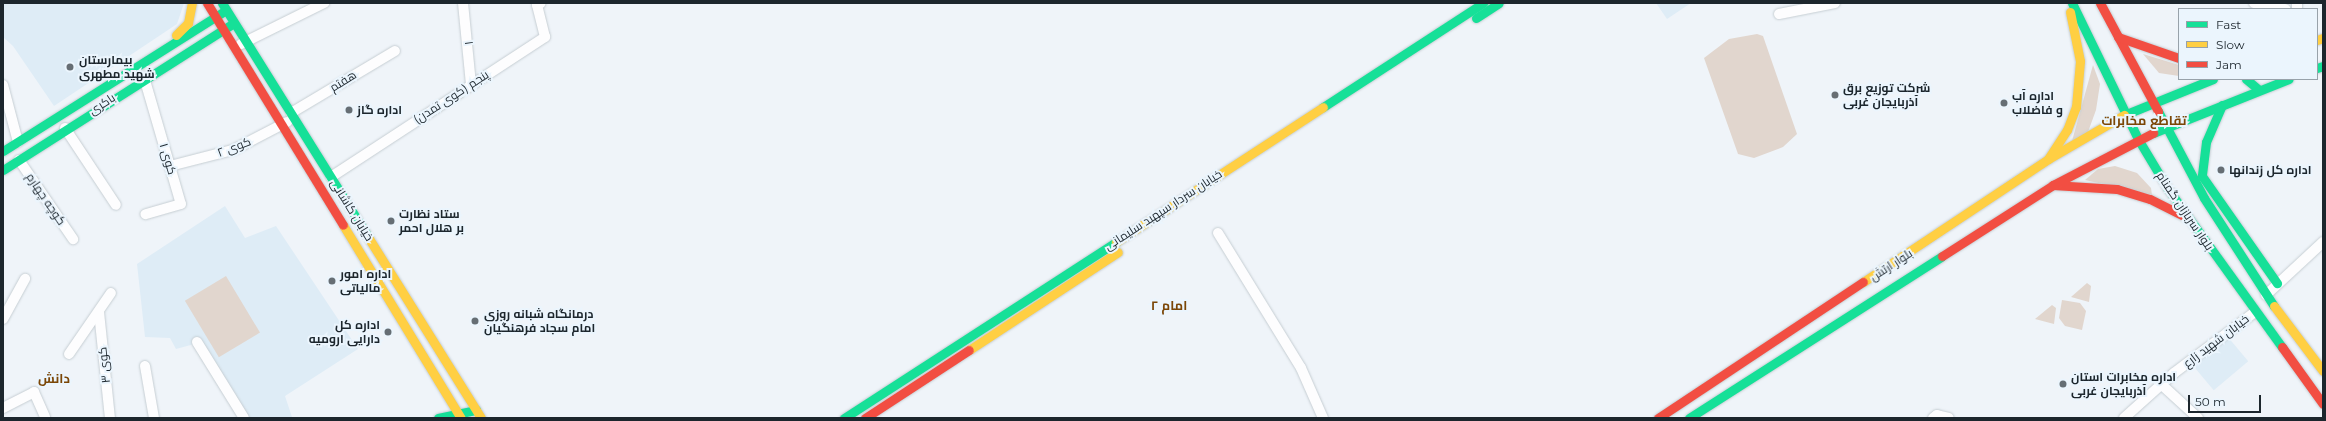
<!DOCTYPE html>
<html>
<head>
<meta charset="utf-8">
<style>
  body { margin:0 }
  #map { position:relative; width:2326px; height:421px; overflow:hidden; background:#eff4f9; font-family:Montserrat,Cairo,sans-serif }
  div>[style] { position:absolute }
  .built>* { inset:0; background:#deecf6; transform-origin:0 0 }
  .green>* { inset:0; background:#e1d6ce; transform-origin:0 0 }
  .roads { filter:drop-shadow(0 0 1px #c6ced3) drop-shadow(0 0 1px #c6ced3) }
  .street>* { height:10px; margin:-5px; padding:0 5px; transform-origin:5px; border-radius:5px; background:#fdfdfe }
  .fast>* { height:9px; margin:-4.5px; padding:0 4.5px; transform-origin:4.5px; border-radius:4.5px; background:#16e098 }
  .slow>* { height:9px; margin:-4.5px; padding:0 4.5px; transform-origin:4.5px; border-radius:4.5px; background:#ffcf43 }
  .jam>* { height:9px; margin:-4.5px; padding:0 4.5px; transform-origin:4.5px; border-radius:4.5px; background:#f24e42 }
  .dots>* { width:11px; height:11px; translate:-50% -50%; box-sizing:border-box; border:2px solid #ebf5fd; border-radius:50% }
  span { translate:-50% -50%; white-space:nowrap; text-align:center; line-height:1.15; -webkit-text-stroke:4px #ebf5fd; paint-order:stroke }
  .street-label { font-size:12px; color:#1c262d }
  .poi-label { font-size:12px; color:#1c262d; font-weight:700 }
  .left { translate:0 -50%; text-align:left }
  .right { translate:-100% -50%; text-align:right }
  .neighbourhood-label { font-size:13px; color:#7b4606; font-weight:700 }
  .frame { position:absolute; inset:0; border:4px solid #1c262d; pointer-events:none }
  .legend { position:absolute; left:2178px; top:8px; width:140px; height:72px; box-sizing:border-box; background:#ebf5fd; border:1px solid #98a2aa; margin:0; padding:5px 7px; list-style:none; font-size:12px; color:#1c262d }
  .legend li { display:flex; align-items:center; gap:8px; height:20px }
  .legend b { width:20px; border:1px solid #98a2aa }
  .scale { position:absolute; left:2188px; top:395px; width:73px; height:18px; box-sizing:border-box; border:2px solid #1c262d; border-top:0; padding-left:5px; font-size:12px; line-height:14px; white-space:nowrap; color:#1c262d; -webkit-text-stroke:3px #ebf5fd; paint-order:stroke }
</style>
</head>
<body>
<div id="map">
  <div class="built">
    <div style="clip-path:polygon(3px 3px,184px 3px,177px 24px,54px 106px,13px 46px,3px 37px)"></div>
    <div style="clip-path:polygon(1656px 3px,1691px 3px,1667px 19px)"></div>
    <div style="clip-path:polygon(225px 206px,245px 238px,276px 226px,358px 349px,285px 396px,292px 417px,244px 418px,198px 343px,176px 349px,170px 338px,145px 337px,137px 264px)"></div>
    <div style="left:2227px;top:336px;width:33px;height:45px;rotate:50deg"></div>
  </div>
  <div class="green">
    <div style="clip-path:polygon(1757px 34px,1763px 36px,1797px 134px,1783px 147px,1754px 158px,1738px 154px,1704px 58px,1729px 39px)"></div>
    <div style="clip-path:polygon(2143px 54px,2179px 65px,2179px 76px,2159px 73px)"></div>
    <div style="clip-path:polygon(2093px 65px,2100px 84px,2096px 110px,2088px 132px,2072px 141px)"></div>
    <div style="clip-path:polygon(2115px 166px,2137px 173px,2151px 188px,2152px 195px,2085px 180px,2098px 169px)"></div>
    <div style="left:226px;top:276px;width:66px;height:48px;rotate:59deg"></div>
    <div style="clip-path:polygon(2087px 283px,2091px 286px,2089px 302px,2071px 297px)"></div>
    <div style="clip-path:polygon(2062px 300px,2080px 303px,2086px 311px,2082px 330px,2065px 326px,2059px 318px)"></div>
    <div style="clip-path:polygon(2052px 305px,2056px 308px,2054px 324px,2035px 319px)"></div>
  </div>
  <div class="roads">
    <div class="street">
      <div style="left:463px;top:3px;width:81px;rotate:84.4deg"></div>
      <div style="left:2254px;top:3px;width:32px;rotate:11deg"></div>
      <div style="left:2297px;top:3px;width:6px;rotate:90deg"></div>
      <div style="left:1779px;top:14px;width:57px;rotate:-11.1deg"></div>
      <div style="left:241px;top:44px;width:93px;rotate:-26.3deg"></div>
      <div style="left:144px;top:77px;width:132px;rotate:73.8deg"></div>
      <div style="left:181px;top:204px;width:37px;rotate:164deg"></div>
      <div style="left:3px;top:85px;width:59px;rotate:75.3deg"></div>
      <div style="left:291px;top:113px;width:121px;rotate:-30.8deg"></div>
      <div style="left:65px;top:128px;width:92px;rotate:56.5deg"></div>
      <div style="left:19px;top:160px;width:96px;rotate:55.6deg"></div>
      <div style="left:170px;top:166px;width:65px;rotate:-14.3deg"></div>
      <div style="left:233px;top:150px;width:61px;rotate:-27.4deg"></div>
      <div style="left:331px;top:177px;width:256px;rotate:-33.2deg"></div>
      <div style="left:545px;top:37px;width:33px;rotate:-104deg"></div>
      <div style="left:537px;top:5px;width:4px;rotate:-27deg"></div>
      <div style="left:1218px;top:233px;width:158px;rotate:58.4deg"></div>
      <div style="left:1301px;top:368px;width:55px;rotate:66.3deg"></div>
      <div style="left:2266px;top:295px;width:78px;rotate:-42.9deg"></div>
      <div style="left:99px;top:312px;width:107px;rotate:84.1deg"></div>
      <div style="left:3px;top:319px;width:46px;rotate:-61.2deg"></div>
      <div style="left:197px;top:342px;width:89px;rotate:58.3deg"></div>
      <div style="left:69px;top:354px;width:74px;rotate:-55.5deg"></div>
      <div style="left:145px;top:366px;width:53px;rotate:80.2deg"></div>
      <div style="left:2162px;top:385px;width:49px;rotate:42.5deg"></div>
      <div style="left:3px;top:408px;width:35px;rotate:-27deg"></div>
      <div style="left:34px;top:392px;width:27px;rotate:66deg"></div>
      <div style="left:1933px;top:418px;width:5px;rotate:-37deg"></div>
      <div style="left:1937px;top:415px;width:12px;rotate:14deg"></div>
      <div style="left:2124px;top:418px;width:67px;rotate:-42deg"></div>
      <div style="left:2174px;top:373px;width:101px;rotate:-37deg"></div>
    </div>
    <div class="fast">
      <div style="left:222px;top:3px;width:276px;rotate:58deg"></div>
      <div style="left:2072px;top:3px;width:151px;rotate:64.1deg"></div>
      <div style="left:2138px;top:139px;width:58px;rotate:59deg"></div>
      <div style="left:2168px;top:189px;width:195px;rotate:54.2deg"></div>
      <div style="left:1476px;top:18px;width:27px;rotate:-33deg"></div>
      <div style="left:2317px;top:68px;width:6px;rotate:-18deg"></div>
      <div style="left:2246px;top:79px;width:17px;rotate:40deg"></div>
      <div style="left:2222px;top:105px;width:40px;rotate:113.4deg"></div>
      <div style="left:2206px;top:142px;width:34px;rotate:97deg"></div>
      <div style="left:2202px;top:176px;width:131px;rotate:55deg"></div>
      <div style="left:1323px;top:107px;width:191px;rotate:-33deg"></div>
      <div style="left:2158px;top:111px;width:98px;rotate:62.1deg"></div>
      <div style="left:2204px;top:198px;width:129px;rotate:57.1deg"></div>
      <div style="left:2124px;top:115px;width:96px;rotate:-22deg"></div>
      <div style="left:2153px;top:133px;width:146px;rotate:-21.7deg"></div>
      <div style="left:3px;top:151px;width:264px;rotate:-32.3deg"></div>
      <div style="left:3px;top:170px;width:272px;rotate:-32.5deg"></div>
      <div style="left:438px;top:418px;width:39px;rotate:-12deg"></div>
      <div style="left:844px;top:418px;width:324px;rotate:-32.9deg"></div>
      <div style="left:1689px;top:418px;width:300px;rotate:-32.6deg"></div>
    </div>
    <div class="slow">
      <div style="left:176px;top:35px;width:17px;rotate:-45deg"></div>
      <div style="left:188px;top:23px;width:20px;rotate:-79deg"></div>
      <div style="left:2317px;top:40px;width:6px;rotate:-18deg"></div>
      <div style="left:2048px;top:159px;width:35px;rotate:-57deg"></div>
      <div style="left:2067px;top:130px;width:25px;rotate:-69deg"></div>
      <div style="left:2076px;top:107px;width:46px;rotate:-85deg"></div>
      <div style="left:2080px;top:61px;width:50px;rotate:-101.5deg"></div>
      <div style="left:343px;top:225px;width:226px;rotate:58.6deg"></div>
      <div style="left:368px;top:237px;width:213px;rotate:58deg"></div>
      <div style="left:1116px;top:242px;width:247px;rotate:-33.1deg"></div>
      <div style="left:1863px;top:282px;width:222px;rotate:-33.6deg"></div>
      <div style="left:2048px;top:159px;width:88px;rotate:-30.1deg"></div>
      <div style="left:2274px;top:306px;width:81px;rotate:53deg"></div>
      <div style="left:969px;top:350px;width:178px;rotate:-33.3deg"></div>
    </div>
    <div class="jam">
      <div style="left:207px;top:3px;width:260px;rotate:58.5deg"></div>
      <div style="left:2100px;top:3px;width:123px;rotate:61.8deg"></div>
      <div style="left:2118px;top:37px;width:65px;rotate:19deg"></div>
      <div style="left:2053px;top:185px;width:64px;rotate:3.6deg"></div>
      <div style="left:2117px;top:189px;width:34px;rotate:17deg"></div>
      <div style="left:2150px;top:199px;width:40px;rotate:26.6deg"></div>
      <div style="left:1942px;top:256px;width:132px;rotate:-32.6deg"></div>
      <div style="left:2053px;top:185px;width:113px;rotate:-27.5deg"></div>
      <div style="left:2282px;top:347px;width:70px;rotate:54.3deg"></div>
      <div style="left:865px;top:418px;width:124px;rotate:-33.2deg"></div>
      <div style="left:1658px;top:418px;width:246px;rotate:-33.6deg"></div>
    </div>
  </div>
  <div class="dots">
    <div style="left:70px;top:67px;background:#666e74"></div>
    <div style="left:1835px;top:95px;background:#666e74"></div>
    <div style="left:2004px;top:103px;background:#666e74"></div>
    <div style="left:349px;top:110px;background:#666e74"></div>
    <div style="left:2221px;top:170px;background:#666e74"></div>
    <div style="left:391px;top:221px;background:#666e74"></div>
    <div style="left:332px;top:281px;background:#666e74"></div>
    <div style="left:475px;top:321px;background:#666e74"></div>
    <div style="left:388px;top:332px;background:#666e74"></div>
    <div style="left:2063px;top:384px;background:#666e74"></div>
  </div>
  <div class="street-label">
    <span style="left:469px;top:43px;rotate:81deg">۱</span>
    <span style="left:343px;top:81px;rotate:-32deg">هفتم</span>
    <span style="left:451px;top:97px;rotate:-33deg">پنجم (کوی تمدن)</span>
    <span style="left:102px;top:104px;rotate:-33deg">باکری</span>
    <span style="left:234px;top:147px;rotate:-21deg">کوی ۲</span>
    <span style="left:168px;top:159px;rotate:73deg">کوی ۱</span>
    <span style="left:46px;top:199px;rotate:56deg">کوچه چهارم</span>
    <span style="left:352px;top:210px;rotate:58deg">خیابان کاشانی</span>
    <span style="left:1163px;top:210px;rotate:-33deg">خیابان سردار سپهبد سلیمانی</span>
    <span style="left:2185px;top:211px;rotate:56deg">بلوار سربازان گمنام</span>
    <span style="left:1891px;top:265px;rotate:-33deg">بلوار ارتش</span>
    <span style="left:2216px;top:341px;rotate:-37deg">خیابان شهید زارع</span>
    <span style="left:104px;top:365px;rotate:-96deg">کوی ۳</span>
  </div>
  <div class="poi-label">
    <span class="left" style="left:79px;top:67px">بیمارستان<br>شهید مطهری</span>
    <span class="left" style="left:1843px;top:95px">شرکت توزیع برق<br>آذربایجان غربی</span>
    <span class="left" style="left:2012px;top:103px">اداره آب<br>و فاضلاب</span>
    <span class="left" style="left:357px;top:110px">اداره گاز</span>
    <span class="left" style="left:2229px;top:170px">اداره کل زندانها</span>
    <span class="left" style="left:399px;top:221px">ستاد نظارت<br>بر هلال احمر</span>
    <span class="left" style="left:340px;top:281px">اداره امور<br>مالیاتی</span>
    <span class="left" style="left:484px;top:321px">درمانگاه شبانه روزی<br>امام سجاد فرهنگیان</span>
    <span class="right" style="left:380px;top:332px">اداره کل<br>دارایی ارومیه</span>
    <span class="left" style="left:2071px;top:384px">اداره مخابرات استان<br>آذربایجان غربی</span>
  </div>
  <div class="neighbourhood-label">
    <span style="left:2144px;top:120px">تقاطع مخابرات</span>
    <span style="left:1169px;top:305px">امام ۲</span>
    <span style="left:54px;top:378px">دانش</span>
  </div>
  <div class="frame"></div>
  <ul class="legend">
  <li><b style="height:5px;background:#16e098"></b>Fast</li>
  <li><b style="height:5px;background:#ffcf43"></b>Slow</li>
  <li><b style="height:5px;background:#f24e42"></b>Jam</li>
  </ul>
  <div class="scale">50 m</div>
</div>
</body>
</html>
